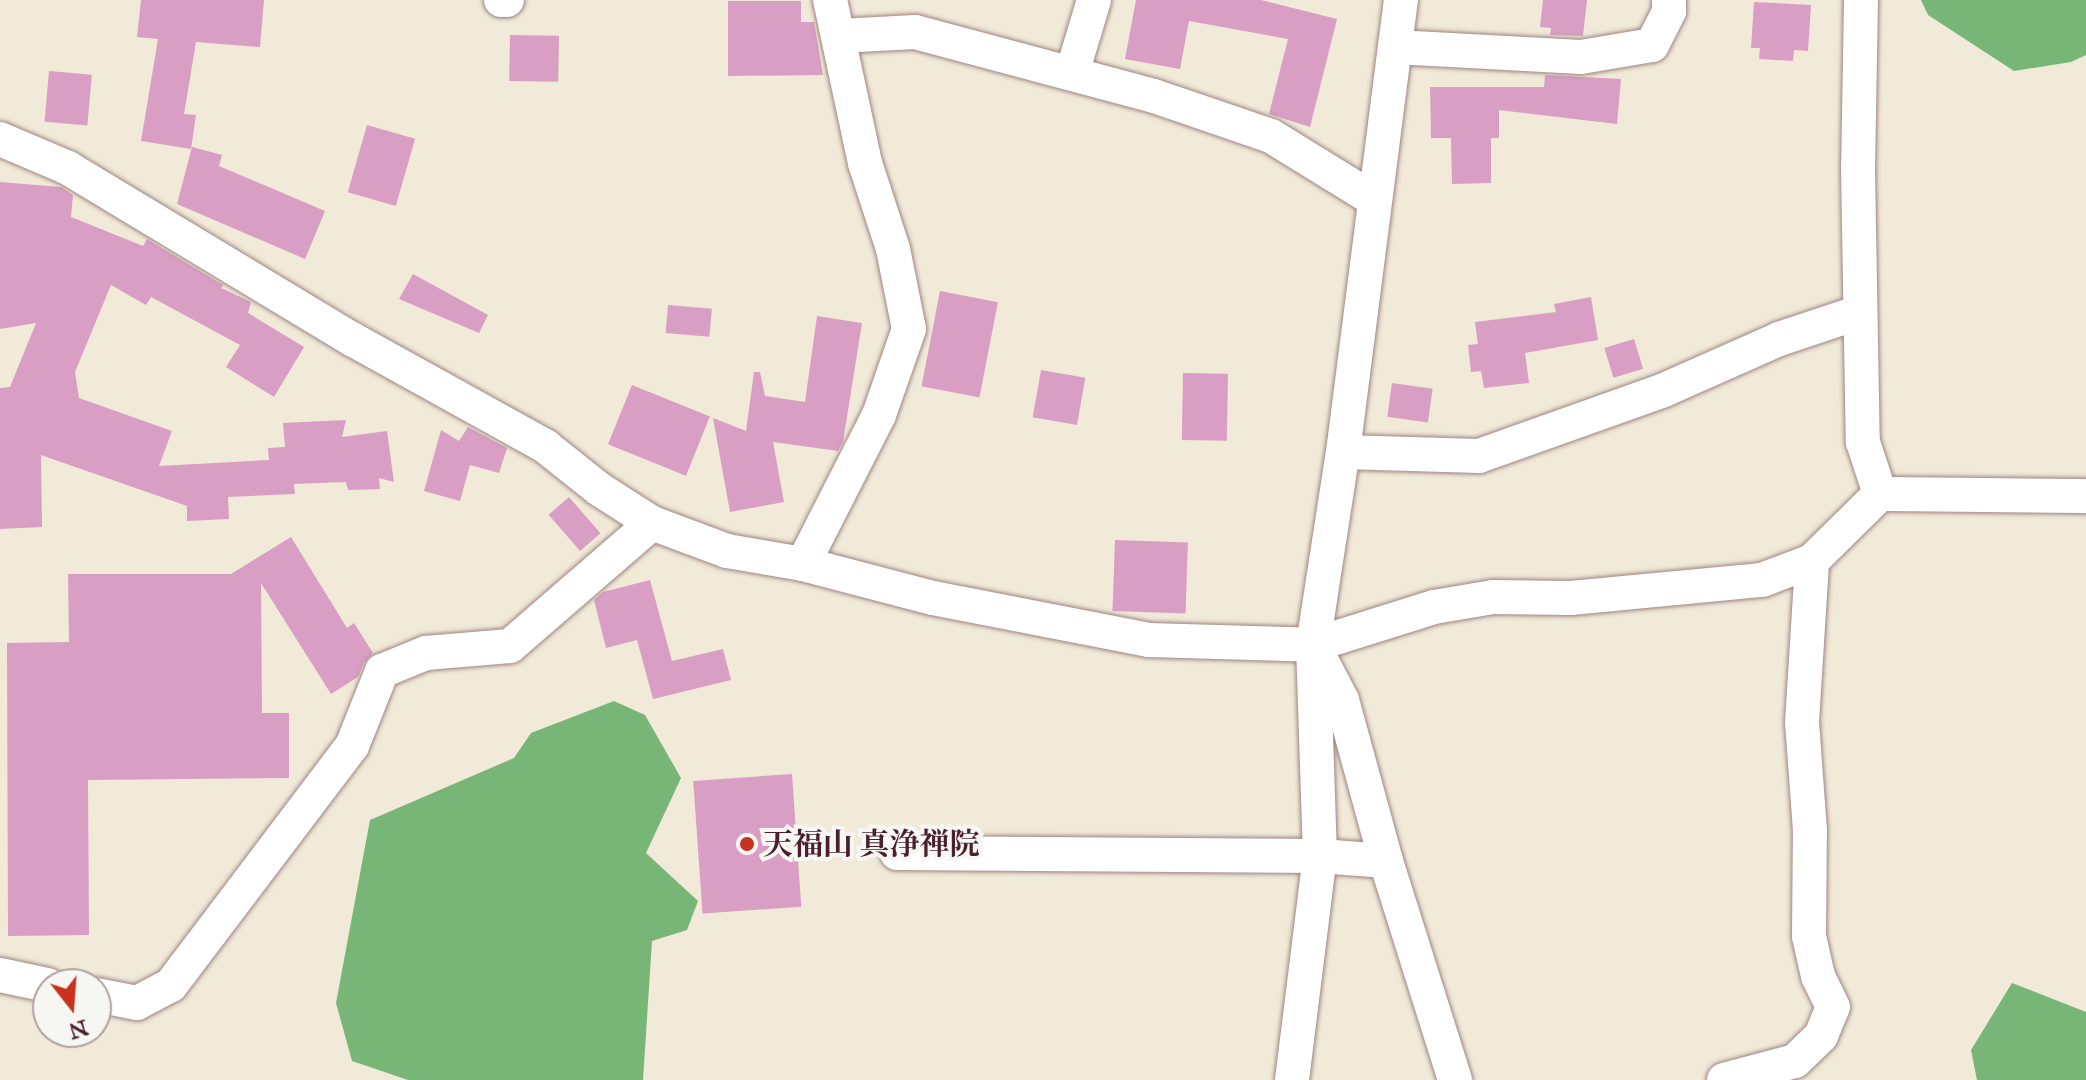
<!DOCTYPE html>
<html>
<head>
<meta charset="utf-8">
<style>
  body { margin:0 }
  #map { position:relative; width:2086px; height:1080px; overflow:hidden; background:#f1ead8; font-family:"IM FELL Great Primer","Noto Serif JP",serif }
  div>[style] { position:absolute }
  .forest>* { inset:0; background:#78b677 }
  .building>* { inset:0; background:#d89ec4; transform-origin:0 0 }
  .roads { filter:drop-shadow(0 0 2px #9e8482) drop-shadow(0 0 2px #9e8482) }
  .minor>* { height:34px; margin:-17px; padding:0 17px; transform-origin:17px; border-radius:17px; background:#fff }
  .dots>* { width:22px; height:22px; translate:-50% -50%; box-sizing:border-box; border:4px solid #f6f6f2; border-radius:50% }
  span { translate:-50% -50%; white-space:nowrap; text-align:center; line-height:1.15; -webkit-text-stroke:8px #f6f6f2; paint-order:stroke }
  .poi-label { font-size:30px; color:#4a1f2b; font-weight:700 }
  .left { translate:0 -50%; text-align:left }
  .north { position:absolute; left:32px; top:968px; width:80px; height:80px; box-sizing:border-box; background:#f6f6f2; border:2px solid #b1a0a2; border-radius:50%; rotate:163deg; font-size:22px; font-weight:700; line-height:32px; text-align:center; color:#4a1f2b }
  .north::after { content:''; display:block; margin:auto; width:28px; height:36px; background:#c8321e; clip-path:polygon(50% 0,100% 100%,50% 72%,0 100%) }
</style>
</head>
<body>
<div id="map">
  <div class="forest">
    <div style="clip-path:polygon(1921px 0,2086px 0,2086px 55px,2071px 62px,2014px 71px,1928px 15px)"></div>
    <div style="clip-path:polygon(614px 701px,645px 715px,681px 778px,646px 853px,698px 901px,687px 930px,652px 941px,643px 1080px,408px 1080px,352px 1061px,336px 1003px,370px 820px,514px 758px,531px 733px)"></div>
    <div style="clip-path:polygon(2012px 983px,2086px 1012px,2086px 1080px,1977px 1080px,1971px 1050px)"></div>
  </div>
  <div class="building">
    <div style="clip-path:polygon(141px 0,264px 0,260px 47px,196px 42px,184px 114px,196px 115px,191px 149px,141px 141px,158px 39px,137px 37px)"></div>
    <div style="clip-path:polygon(1136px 0,1261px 0,1337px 19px,1310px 127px,1269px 114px,1288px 39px,1189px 21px,1180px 69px,1125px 59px)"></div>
    <div style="clip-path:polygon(1543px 0,1587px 0,1583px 36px,1550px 35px,1551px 28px,1540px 27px)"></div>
    <div style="clip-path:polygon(728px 1px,801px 1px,801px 22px,814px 22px,823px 75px,728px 76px)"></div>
    <div style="clip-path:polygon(1754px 2px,1811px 5px,1808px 51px,1794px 50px,1793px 61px,1759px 59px,1760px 48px,1751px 48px)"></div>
    <div style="left:510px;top:35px;width:49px;height:46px;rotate:1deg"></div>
    <div style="left:49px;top:71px;width:43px;height:51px;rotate:5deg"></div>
    <div style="clip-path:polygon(1545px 75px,1621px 79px,1617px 124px,1499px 110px,1499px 138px,1491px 138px,1491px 183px,1452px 184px,1451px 138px,1431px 138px,1430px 87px,1544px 87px)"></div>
    <div style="left:367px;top:125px;width:50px;height:70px;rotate:16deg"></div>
    <div style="clip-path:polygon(192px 147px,222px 155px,219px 166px,325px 211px,305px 259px,177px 204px)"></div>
    <div style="clip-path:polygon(0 182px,61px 187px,73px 195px,71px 217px,143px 246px,147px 239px,223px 285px,221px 288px,251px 302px,248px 313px,304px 347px,274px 397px,226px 367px,240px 345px,151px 297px,146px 305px,111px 285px,75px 372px,79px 398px,172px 431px,159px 466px,269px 460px,268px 448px,285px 447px,283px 423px,346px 420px,342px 437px,387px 431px,394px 482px,379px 478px,380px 489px,348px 490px,346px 482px,294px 484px,295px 494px,228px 497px,229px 519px,187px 521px,187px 506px,41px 455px,42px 527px,0 529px,0 388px,10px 387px,36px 323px,0 329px)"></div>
    <div style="clip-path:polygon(413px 274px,488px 315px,479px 333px,399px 299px)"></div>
    <div style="left:940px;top:291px;width:59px;height:97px;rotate:11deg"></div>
    <div style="clip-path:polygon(1591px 297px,1598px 340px,1525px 353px,1529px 383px,1484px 388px,1481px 371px,1471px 372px,1468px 345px,1478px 344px,1475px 322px,1556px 312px,1554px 304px)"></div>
    <div style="left:668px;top:305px;width:44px;height:28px;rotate:5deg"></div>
    <div style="clip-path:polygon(817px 316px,862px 323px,843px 442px,838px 451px,773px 442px,784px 502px,730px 512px,713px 418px,746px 431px,754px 372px,760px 372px,765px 396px,805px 402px)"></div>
    <div style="left:1634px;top:339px;width:31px;height:31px;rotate:73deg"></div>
    <div style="left:1041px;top:370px;width:45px;height:48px;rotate:10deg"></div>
    <div style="left:1183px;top:373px;width:45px;height:67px;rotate:1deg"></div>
    <div style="left:1392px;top:383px;width:41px;height:34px;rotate:8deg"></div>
    <div style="left:632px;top:385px;width:84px;height:64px;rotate:22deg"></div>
    <div style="clip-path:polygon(468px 427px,507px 448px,499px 473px,470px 465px,460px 501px,424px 491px,441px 430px,459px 441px)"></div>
    <div style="left:569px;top:497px;width:48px;height:27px;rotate:49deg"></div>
    <div style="clip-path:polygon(291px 537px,347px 628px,354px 623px,373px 653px,364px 663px,358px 677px,331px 694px,261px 583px,262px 713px,289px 713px,289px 778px,88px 780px,89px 935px,8px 936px,7px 643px,69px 642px,68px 574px,231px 574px)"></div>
    <div style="left:1115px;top:540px;width:73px;height:71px;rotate:2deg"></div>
    <div style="clip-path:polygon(650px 580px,672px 661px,723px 649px,731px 680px,653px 699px,637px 640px,606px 648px,594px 600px,603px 592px)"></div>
    <div style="left:792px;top:774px;width:133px;height:99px;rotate:86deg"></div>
  </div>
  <div class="roads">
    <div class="minor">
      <div style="left:501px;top:0;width:6px"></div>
      <div style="left:1861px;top:0;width:169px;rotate:91deg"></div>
      <div style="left:1858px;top:169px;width:273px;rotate:89deg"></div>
      <div style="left:1863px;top:442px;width:55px;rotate:71.9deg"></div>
      <div style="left:839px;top:36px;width:76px;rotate:-3deg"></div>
      <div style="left:915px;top:32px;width:247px;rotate:15deg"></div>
      <div style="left:1154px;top:96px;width:124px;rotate:18.9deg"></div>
      <div style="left:1271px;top:136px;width:122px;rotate:31.6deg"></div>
      <div style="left:1395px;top:47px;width:186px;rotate:3.1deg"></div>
      <div style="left:1581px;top:57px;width:72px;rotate:-9.6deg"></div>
      <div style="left:1652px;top:45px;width:38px;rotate:-63deg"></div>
      <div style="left:1669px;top:11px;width:11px;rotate:-90deg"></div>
      <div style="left:1072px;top:73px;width:76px;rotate:-73.2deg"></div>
      <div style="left:0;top:139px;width:74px;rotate:23.1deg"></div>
      <div style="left:68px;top:168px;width:332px;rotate:31.1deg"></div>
      <div style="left:352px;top:339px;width:221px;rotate:29deg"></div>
      <div style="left:545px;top:446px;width:69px;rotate:38.5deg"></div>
      <div style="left:599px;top:489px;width:63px;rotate:32.7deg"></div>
      <div style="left:652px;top:523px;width:80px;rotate:20.5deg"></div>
      <div style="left:727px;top:551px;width:77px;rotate:9.7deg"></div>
      <div style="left:803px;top:564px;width:134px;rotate:14.7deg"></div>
      <div style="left:933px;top:598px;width:220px;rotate:11deg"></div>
      <div style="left:1149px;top:640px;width:164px;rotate:1.7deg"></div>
      <div style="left:1313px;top:645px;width:127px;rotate:-17.4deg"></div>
      <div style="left:1434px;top:607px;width:60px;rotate:-9.6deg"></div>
      <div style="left:1493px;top:597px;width:78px;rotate:0.7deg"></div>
      <div style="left:1571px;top:598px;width:192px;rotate:-5.4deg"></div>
      <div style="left:1762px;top:580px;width:53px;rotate:-20.8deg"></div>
      <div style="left:1812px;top:561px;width:95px;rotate:-44.6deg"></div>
      <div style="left:1880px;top:494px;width:206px;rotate:0.6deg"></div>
      <div style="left:1343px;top:452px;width:136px;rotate:1.7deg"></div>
      <div style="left:1479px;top:456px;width:196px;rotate:-19.6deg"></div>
      <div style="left:1664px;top:390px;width:126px;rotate:-23.9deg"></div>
      <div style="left:1779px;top:339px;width:85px;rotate:-18.4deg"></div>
      <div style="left:803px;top:564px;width:167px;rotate:-63deg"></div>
      <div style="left:879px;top:415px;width:91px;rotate:-70.8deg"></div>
      <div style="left:909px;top:329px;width:82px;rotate:-101.3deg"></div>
      <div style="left:893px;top:249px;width:90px;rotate:-108deg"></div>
      <div style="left:865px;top:163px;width:167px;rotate:-102.1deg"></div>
      <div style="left:1317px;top:652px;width:54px;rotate:62.5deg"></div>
      <div style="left:1342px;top:700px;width:167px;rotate:74.7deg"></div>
      <div style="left:1386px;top:861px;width:230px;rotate:72.5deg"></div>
      <div style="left:897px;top:853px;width:423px;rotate:0.4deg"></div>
      <div style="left:1320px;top:856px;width:66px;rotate:4.3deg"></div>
      <div style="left:0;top:975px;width:49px;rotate:11.8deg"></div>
      <div style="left:96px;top:995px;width:42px;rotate:11deg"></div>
      <div style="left:137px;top:1003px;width:38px;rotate:-28deg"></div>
      <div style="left:171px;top:985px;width:300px;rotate:-52.9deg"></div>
      <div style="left:352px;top:746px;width:81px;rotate:-68.2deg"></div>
      <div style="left:382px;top:671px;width:48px;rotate:-22.2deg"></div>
      <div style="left:426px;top:653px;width:84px;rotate:-4.8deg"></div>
      <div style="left:510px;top:646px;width:188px;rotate:-40.9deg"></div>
      <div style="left:1292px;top:1080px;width:226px;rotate:-82.9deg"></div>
      <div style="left:1320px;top:856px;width:211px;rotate:-91.9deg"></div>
      <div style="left:1313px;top:645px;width:195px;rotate:-81.2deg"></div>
      <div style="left:1343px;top:452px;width:456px;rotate:-82.7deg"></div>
      <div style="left:1724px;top:1080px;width:73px;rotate:-15deg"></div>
      <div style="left:1795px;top:1061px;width:36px;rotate:-44deg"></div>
      <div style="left:1821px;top:1036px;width:31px;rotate:-68deg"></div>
      <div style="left:1833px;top:1007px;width:34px;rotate:-116deg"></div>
      <div style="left:1818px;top:976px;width:41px;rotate:-102.7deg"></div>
      <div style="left:1809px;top:936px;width:105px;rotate:-89.5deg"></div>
      <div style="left:1810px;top:831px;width:109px;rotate:-94.2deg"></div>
      <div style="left:1802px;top:722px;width:161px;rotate:-86.4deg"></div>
    </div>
  </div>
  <div class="dots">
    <div style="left:747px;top:844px;background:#c8321e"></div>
  </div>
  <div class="poi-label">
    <span class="left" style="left:763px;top:844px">天福山 真浄禅院</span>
  </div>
  <div class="north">N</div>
</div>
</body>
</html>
